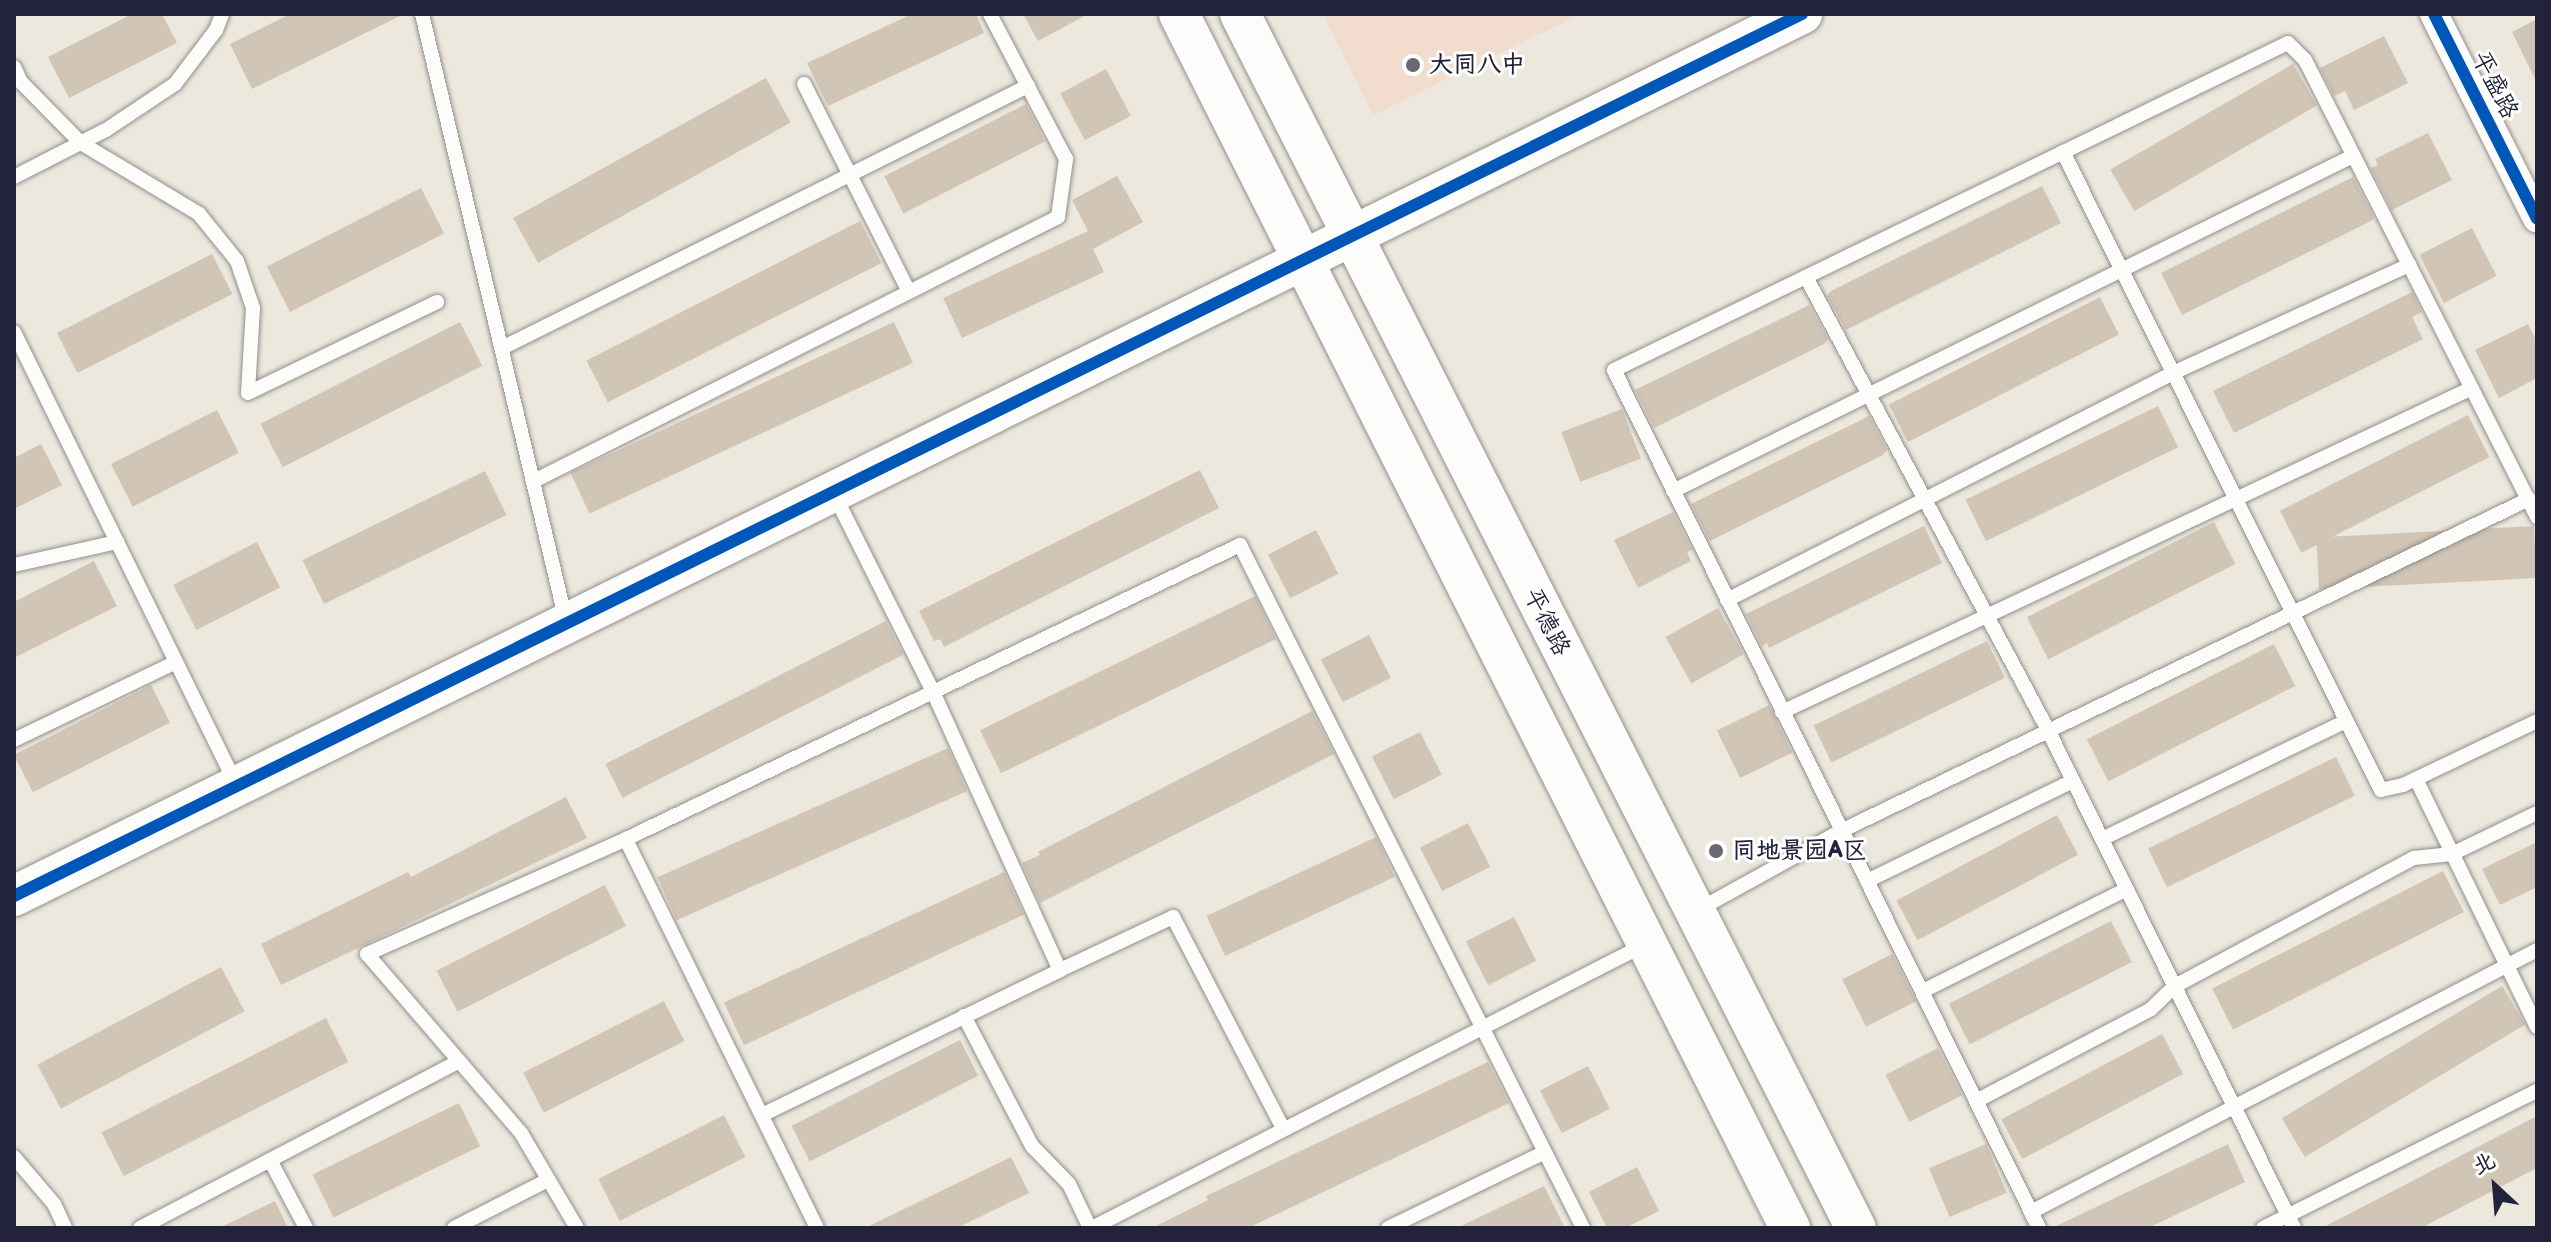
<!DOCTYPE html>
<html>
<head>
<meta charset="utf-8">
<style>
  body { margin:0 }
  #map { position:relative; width:2551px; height:1242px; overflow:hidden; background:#ede8dd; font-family:"Balsamiq Sans","LXGW WenKai TC",sans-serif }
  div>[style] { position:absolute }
  .built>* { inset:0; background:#f1dcce }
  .building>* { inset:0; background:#d1c5b5; transform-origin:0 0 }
  .roads { filter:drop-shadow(0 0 2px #928f8d) drop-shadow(0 0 2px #928f8d) }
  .lane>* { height:14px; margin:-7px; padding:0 7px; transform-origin:7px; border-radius:7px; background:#fcfcfa }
  .street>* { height:28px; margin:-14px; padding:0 14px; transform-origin:14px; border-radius:14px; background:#fcfcfa }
  .secondary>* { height:40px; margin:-20px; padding:0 20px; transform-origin:20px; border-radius:20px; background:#fcfcfa }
  .cycleway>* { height:12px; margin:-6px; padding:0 6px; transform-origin:6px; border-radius:6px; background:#0057b8 }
  .dots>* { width:22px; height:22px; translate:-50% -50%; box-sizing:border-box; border:4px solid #fff; border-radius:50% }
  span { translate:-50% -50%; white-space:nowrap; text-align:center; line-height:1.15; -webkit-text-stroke:6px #fff; paint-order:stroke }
  .poi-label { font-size:24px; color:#22223b; font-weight:700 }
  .left { translate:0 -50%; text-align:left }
  .street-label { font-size:24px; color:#22223b }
  .frame { position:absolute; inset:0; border:16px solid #22223b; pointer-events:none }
  .north { position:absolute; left:2455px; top:1146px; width:80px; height:80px; -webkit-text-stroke:6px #fff; paint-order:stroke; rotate:334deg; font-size:22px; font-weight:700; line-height:32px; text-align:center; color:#22223b }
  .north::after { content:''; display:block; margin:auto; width:28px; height:36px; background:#22223b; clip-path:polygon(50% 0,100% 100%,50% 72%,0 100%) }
</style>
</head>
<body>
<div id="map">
  <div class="built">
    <div style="clip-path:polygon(1323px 14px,1581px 14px,1373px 115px)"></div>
  </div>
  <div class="building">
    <div style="clip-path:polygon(132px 14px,162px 14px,177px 43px,69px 98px,48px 57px)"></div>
    <div style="clip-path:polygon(290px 14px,404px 14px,252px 89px,230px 44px)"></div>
    <div style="clip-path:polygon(912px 14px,976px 14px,984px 33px,828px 106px,807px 63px)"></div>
    <div style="clip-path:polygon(1023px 14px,1088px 14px,1038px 41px)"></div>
    <div style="clip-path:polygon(2537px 19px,2537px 83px,2512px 32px)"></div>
    <div style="clip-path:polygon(2384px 36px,2408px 83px,2354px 110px,2345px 91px,2334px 96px,2320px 68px)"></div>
    <div style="left:2293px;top:64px;width:48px;height:211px;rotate:60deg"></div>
    <div style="left:1106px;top:69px;width:53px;height:52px;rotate:62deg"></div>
    <div style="left:766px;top:78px;width:51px;height:289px;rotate:61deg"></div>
    <div style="left:1026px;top:104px;width:42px;height:159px;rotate:63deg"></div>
    <div style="clip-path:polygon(2428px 133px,2452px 180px,2392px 210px,2371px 168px,2378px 165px,2375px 159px)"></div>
    <div style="clip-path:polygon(1117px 176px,1143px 222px,1093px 249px,1104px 272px,962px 338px,943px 298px,1088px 231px,1072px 200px)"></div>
    <div style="clip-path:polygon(2353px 177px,2374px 218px,2371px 221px,2182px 315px,2161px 273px)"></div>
    <div style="clip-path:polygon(2042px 186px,2061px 223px,1846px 330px,1827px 296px,1831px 291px)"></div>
    <div style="left:421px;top:188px;width:51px;height:173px;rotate:63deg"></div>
    <div style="left:860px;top:221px;width:47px;height:307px;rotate:63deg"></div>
    <div style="left:2472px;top:228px;width:54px;height:59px;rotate:63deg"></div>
    <div style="left:212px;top:254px;width:45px;height:174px;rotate:63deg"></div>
    <div style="clip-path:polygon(2412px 292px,2422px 312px,2412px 317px,2423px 339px,2234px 433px,2213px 391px)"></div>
    <div style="left:2100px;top:297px;width:42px;height:237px;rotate:63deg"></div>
    <div style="clip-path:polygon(1809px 305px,1828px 339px,1824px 344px,1654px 428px,1635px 390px)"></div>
    <div style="left:460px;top:322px;width:49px;height:224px;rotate:63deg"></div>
    <div style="left:894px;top:322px;width:45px;height:357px;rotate:65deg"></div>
    <div style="clip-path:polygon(2528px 324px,2537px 342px,2537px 378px,2499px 398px,2475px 350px)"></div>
    <div style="left:2158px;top:406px;width:46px;height:214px;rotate:64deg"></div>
    <div style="left:1622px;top:409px;width:53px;height:65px;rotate:69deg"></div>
    <div style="left:217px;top:410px;width:48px;height:119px;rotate:63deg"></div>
    <div style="left:2468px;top:415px;width:47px;height:211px;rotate:63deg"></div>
    <div style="clip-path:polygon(1869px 416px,1887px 450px,1883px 455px,1710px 541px,1691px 504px)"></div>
    <div style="clip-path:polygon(41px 444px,62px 485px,14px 509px,14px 458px)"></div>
    <div style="clip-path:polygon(1200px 470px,1219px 508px,944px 647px,940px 639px,934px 641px,919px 611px)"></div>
    <div style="left:485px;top:471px;width:49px;height:203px;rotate:64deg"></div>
    <div style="clip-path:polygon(1673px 512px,1692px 550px,1687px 552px,1691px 561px,1638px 588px,1614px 540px)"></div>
    <div style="left:2214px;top:522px;width:47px;height:210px;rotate:63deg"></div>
    <div style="clip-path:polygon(1924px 526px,1942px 563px,1769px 648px,1767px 643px,1762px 646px,1746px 614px)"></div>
    <div style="left:2534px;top:526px;width:52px;height:218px;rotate:87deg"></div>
    <div style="left:1316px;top:530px;width:49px;height:54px;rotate:63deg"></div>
    <div style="left:257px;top:542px;width:51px;height:94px;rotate:63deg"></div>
    <div style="clip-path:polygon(94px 561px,117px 606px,14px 658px,14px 602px)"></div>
    <div style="left:1255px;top:596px;width:48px;height:306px;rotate:64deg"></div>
    <div style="left:1718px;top:608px;width:53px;height:60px;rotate:61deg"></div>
    <div style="left:886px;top:621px;width:38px;height:315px;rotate:63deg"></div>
    <div style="left:1369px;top:635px;width:48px;height:54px;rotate:63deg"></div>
    <div style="left:1987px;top:641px;width:41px;height:193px;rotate:64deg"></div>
    <div style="left:2274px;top:644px;width:47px;height:210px;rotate:63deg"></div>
    <div style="left:151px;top:685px;width:42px;height:154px;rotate:63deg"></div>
    <div style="left:1769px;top:705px;width:53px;height:58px;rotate:64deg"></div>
    <div style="clip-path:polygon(1312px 711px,1334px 754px,1040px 903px,1022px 863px,1040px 855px,1038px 852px)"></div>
    <div style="left:1420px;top:732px;width:48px;height:54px;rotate:63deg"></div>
    <div style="left:948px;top:748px;width:47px;height:318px;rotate:66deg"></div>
    <div style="left:2336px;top:757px;width:43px;height:209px;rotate:64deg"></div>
    <div style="clip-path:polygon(566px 797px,587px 838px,281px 985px,261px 944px,408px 872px,411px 877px)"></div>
    <div style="left:2057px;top:815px;width:45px;height:182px;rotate:62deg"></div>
    <div style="left:1468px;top:823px;width:49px;height:54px;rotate:63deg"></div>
    <div style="left:1376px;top:837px;width:44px;height:187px;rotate:65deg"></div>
    <div style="clip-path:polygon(2537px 842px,2537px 887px,2500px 905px,2482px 869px)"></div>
    <div style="left:2443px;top:871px;width:46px;height:259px;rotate:63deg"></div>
    <div style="left:1004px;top:872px;width:47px;height:309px;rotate:65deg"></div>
    <div style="left:605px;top:885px;width:46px;height:189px;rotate:63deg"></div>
    <div style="left:1514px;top:917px;width:49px;height:54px;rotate:63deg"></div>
    <div style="left:2111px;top:921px;width:46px;height:182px;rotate:63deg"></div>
    <div style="left:1892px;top:954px;width:53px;height:56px;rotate:63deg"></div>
    <div style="left:221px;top:967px;width:50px;height:208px;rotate:62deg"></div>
    <div style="left:2502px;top:986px;width:45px;height:257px;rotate:59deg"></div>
    <div style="left:664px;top:1001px;width:45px;height:158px;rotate:63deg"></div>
    <div style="left:326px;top:1018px;width:49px;height:252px;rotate:63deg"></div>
    <div style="left:2162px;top:1034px;width:45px;height:182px;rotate:62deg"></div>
    <div style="left:960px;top:1040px;width:40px;height:189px;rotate:63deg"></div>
    <div style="left:1938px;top:1048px;width:53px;height:59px;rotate:63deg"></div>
    <div style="clip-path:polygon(1488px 1062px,1509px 1103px,1248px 1228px,1152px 1228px,1208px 1200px,1206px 1196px)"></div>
    <div style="left:1588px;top:1066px;width:48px;height:54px;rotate:63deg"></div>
    <div style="left:459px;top:1103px;width:48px;height:163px;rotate:64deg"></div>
    <div style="left:724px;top:1115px;width:47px;height:141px;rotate:63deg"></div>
    <div style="clip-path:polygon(2537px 1116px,2537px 1168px,2421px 1228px,2322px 1228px)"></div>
    <div style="left:1986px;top:1144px;width:53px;height:62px;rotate:67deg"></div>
    <div style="clip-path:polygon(2228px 1144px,2245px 1182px,2148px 1228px,2052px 1228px)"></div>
    <div style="clip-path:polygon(1011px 1157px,1029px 1193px,957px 1228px,865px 1228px)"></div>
    <div style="clip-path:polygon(1637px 1167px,1659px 1211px,1625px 1228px,1607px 1228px,1589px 1192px)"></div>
    <div style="clip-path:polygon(1544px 1186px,1565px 1228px,1457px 1228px)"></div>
    <div style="clip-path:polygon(275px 1201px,288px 1228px,219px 1228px)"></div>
  </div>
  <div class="roads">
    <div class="lane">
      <div style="left:422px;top:14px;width:624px;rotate:76.65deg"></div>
      <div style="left:14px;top:67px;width:17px;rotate:65deg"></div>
      <div style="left:21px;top:82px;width:86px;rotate:45.5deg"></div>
      <div style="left:81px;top:143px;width:138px;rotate:31deg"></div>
      <div style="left:199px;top:214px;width:60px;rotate:51deg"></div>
      <div style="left:237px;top:261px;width:50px;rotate:71.2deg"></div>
      <div style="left:253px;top:308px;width:85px;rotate:93.4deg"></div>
      <div style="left:248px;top:393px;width:210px;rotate:-25.7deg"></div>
      <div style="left:804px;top:84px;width:231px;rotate:63.2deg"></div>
      <div style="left:2063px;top:152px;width:713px;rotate:63.51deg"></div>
      <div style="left:2381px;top:790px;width:23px;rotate:-13deg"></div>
      <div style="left:2403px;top:785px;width:148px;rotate:-25.5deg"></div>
      <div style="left:14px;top:177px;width:103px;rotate:-27.1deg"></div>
      <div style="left:106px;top:130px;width:83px;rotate:-33.7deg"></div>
      <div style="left:175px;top:84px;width:68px;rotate:-52.8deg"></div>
      <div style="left:216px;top:30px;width:17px;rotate:-69deg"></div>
      <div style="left:1806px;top:277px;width:516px;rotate:61.89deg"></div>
      <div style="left:2049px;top:732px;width:553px;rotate:63.71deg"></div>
      <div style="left:14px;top:332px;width:504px;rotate:63.84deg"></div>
      <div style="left:502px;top:348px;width:588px;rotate:-26.48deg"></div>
      <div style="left:534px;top:481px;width:587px;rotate:-26.74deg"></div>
      <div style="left:1058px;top:217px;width:59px;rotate:-82.1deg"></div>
      <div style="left:1066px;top:159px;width:164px;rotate:-117.7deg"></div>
      <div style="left:1673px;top:491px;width:758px;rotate:-26.23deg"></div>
      <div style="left:834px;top:494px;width:224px;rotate:63.4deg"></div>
      <div style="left:934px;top:694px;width:303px;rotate:65.5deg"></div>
      <div style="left:1060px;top:970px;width:125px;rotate:-25.1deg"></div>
      <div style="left:1173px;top:917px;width:238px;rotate:62.5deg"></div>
      <div style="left:14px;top:565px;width:106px;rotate:-12.6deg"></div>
      <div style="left:1727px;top:600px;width:500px;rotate:-26.97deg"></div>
      <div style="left:2173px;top:373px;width:260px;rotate:-24.6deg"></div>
      <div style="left:1782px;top:712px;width:762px;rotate:-25.15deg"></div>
      <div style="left:14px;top:740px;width:180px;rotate:-25.7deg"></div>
      <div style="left:2416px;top:779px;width:276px;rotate:64deg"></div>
      <div style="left:2102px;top:839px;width:271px;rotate:-25.8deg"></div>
      <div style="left:1867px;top:881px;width:229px;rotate:-25.9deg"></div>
      <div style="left:1696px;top:911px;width:166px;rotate:-28.9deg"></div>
      <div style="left:1841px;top:831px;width:764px;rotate:-25.76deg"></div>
      <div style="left:1923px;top:991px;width:228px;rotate:-26.6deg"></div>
      <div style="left:964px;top:1016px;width:147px;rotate:62.4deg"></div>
      <div style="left:1032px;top:1146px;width:53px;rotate:45.8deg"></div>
      <div style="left:1069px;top:1184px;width:49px;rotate:64.5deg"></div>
      <div style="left:1978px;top:1100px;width:195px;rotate:-27.7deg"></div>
      <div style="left:2151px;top:1009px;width:33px;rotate:-44deg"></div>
      <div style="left:2175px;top:986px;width:271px;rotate:-28.2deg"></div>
      <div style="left:2414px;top:858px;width:38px;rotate:-6deg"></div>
      <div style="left:2452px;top:854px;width:94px;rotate:-25.8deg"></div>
      <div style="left:762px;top:1115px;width:331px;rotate:-25.9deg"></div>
      <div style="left:14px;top:1157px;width:62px;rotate:49.6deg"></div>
      <div style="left:54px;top:1204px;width:26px;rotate:65deg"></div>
      <div style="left:270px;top:1160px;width:77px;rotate:62.1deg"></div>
      <div style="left:2031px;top:1212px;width:570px;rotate:-27.37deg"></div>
      <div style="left:140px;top:1228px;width:360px;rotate:-27.6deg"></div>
      <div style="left:454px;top:1228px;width:106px;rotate:-27.1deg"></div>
      <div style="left:577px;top:1228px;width:110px;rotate:-120.5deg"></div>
      <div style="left:521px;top:1133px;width:236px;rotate:-130.7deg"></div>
      <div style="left:367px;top:954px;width:283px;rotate:-23.9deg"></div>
      <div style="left:817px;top:1228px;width:433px;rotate:-116.2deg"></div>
      <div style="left:626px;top:839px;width:681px;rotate:-25.59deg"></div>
      <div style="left:1240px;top:545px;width:764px;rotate:63.33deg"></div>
      <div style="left:1092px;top:1228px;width:620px;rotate:-27.14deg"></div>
      <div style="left:1388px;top:1228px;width:174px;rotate:-25.8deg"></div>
      <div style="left:2039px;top:1228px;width:957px;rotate:-116.35deg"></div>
      <div style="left:1614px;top:370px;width:749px;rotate:-25.88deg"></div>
      <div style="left:2288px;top:43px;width:24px;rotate:45deg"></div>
      <div style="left:2305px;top:60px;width:513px;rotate:63.08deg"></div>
      <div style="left:2263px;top:1228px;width:306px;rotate:-26.6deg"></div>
    </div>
    <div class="street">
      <div style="left:2434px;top:14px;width:229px;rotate:63.3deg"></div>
    </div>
    <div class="secondary">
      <div style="left:1179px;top:14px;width:1359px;rotate:63.28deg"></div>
      <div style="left:1240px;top:14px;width:1361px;rotate:63.1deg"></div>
      <div style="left:14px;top:896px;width:1994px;rotate:-26.26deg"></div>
    </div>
  </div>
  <div class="cycleway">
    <div style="left:2434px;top:14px;width:229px;rotate:63.3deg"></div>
    <div style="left:14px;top:896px;width:1994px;rotate:-26.26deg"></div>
  </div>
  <div class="dots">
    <div style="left:1413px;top:65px;background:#696774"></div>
    <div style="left:1716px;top:851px;background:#696774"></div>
  </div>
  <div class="poi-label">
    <span class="left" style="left:1429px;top:65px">大同八中</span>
    <span class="left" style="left:1732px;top:851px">同地景园A区</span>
  </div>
  <div class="street-label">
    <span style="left:2495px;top:85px;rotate:63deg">平盛路</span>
    <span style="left:1547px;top:622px;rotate:63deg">平德路</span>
  </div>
  <div class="frame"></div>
  <div class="north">北</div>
</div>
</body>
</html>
